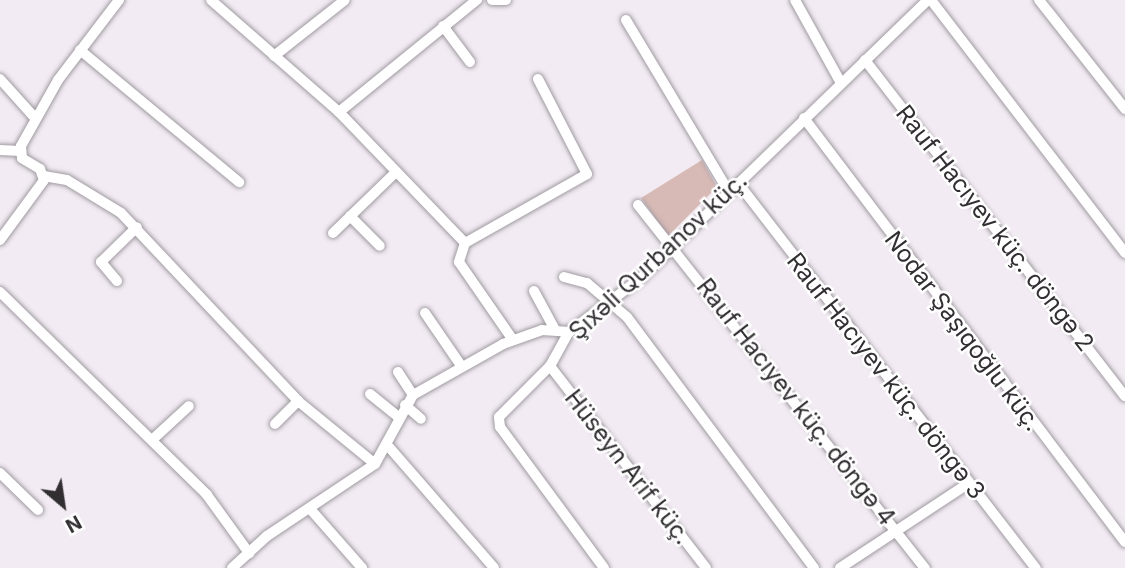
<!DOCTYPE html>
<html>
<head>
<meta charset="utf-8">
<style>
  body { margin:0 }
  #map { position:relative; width:1125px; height:568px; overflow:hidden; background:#f2ebf3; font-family:Inter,sans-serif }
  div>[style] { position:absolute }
  .green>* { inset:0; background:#d7b9b5 }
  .roads { filter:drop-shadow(0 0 2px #a09aa1) drop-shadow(0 0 2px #a09aa1) }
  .minor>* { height:10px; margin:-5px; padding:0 5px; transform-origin:5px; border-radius:5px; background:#fff }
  span { translate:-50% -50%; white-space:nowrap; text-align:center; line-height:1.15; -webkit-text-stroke:5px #fff; paint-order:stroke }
  .street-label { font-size:24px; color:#322f32 }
  .north { position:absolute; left:28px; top:470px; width:70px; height:70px; -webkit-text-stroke:5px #fff; paint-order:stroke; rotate:151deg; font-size:19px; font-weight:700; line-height:28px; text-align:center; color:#322f32 }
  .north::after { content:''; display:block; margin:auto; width:24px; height:32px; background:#322f32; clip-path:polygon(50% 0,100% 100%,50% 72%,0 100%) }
</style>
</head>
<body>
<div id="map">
  <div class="green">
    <div style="clip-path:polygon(702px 160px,717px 187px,668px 236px,641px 198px)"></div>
  </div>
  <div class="roads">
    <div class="minor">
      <div style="left:211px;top:0;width:170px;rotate:41.2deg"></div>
      <div style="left:339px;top:112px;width:182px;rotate:46.1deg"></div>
      <div style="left:465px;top:243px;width:20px;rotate:108deg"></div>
      <div style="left:459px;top:262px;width:95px;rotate:55.3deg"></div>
      <div style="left:492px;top:0;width:14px"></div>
      <div style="left:795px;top:0;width:95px;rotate:61deg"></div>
      <div style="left:931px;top:0;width:319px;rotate:52.5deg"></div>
      <div style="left:1039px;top:0;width:139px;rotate:51.7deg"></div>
      <div style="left:626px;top:20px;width:200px;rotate:59.1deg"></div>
      <div style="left:443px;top:26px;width:45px;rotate:53.1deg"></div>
      <div style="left:80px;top:50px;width:207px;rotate:39.7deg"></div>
      <div style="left:274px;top:56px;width:90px;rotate:-38.3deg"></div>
      <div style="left:865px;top:60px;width:425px;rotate:52.3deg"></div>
      <div style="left:0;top:79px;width:52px;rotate:48.1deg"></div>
      <div style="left:339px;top:112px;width:178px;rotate:-39.1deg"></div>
      <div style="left:804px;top:118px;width:532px;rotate:52.87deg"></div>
      <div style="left:0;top:150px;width:20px;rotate:3deg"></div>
      <div style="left:44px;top:176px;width:23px;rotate:10deg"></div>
      <div style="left:67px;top:180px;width:63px;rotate:31.4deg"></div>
      <div style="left:121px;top:213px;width:258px;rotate:46.7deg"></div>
      <div style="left:298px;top:401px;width:99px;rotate:39.3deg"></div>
      <div style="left:738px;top:183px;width:487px;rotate:52.3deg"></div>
      <div style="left:638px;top:205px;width:463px;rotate:51.7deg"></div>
      <div style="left:350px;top:216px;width:42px;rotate:45deg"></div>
      <div style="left:333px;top:233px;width:88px;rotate:-44.1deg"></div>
      <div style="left:0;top:240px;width:74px;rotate:-53.7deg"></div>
      <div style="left:44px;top:180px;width:12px;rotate:-110deg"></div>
      <div style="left:40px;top:169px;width:21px;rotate:-149deg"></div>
      <div style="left:22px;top:158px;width:12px;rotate:-95deg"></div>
      <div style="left:21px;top:146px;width:76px;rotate:-60.7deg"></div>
      <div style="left:58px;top:80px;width:101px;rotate:-52.7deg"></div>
      <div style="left:465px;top:243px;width:140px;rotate:-29.5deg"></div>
      <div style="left:587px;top:174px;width:107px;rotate:-117.3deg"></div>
      <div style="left:564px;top:277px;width:24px;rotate:15deg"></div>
      <div style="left:587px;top:283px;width:52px;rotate:40.4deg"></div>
      <div style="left:627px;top:317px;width:313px;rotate:53.3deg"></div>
      <div style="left:117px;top:281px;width:25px;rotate:-130deg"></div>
      <div style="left:101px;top:262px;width:50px;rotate:-44.2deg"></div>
      <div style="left:534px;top:291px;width:42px;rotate:61.6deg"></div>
      <div style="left:0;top:292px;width:290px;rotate:44.4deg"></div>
      <div style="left:207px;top:495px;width:72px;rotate:54.1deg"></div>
      <div style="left:425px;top:313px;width:65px;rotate:55.6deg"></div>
      <div style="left:550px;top:366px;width:255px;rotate:52.3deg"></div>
      <div style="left:398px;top:372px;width:27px;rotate:57deg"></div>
      <div style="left:370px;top:394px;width:38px;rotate:39deg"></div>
      <div style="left:405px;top:405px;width:21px;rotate:41deg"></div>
      <div style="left:275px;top:424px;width:33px;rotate:-45deg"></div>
      <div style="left:152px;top:440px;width:50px;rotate:-42.6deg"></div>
      <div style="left:389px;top:447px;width:160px;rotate:49deg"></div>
      <div style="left:0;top:473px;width:53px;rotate:44.2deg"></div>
      <div style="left:312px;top:511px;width:76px;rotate:48.7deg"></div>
      <div style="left:232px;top:568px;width:47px;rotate:-42.4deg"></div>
      <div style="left:267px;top:536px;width:130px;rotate:-33.7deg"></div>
      <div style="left:375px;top:464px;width:79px;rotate:-61.2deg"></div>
      <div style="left:413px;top:395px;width:103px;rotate:-29.5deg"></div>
      <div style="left:503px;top:344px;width:41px;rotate:-19.7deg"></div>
      <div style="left:542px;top:330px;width:27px;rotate:4deg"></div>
      <div style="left:604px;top:568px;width:175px;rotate:-126.4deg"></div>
      <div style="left:500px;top:427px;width:10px;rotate:-96deg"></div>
      <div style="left:499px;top:417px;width:72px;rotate:-45deg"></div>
      <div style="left:550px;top:366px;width:39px;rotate:-61deg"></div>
      <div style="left:569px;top:332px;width:90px;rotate:-36.9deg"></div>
      <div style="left:641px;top:278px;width:400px;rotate:-44.1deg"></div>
      <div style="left:840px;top:568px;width:154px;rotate:-33.4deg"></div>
    </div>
  </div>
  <div class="street-label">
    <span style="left:995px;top:228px;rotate:52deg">Rauf Hacıyev küç. döngə 2</span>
    <span style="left:658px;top:256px;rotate:-43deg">Şıxəli Qurbanov küç.</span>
    <span style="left:963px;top:331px;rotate:53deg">Nodar Şaşıqoğlu küç.</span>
    <span style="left:886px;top:376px;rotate:52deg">Rauf Hacıyev küç. döngə 3</span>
    <span style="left:796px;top:402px;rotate:52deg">Rauf Hacıyev küç. döngə 4</span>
    <span style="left:628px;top:467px;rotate:52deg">Hüseyn Arif küç.</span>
  </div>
  <div class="north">N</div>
</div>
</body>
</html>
